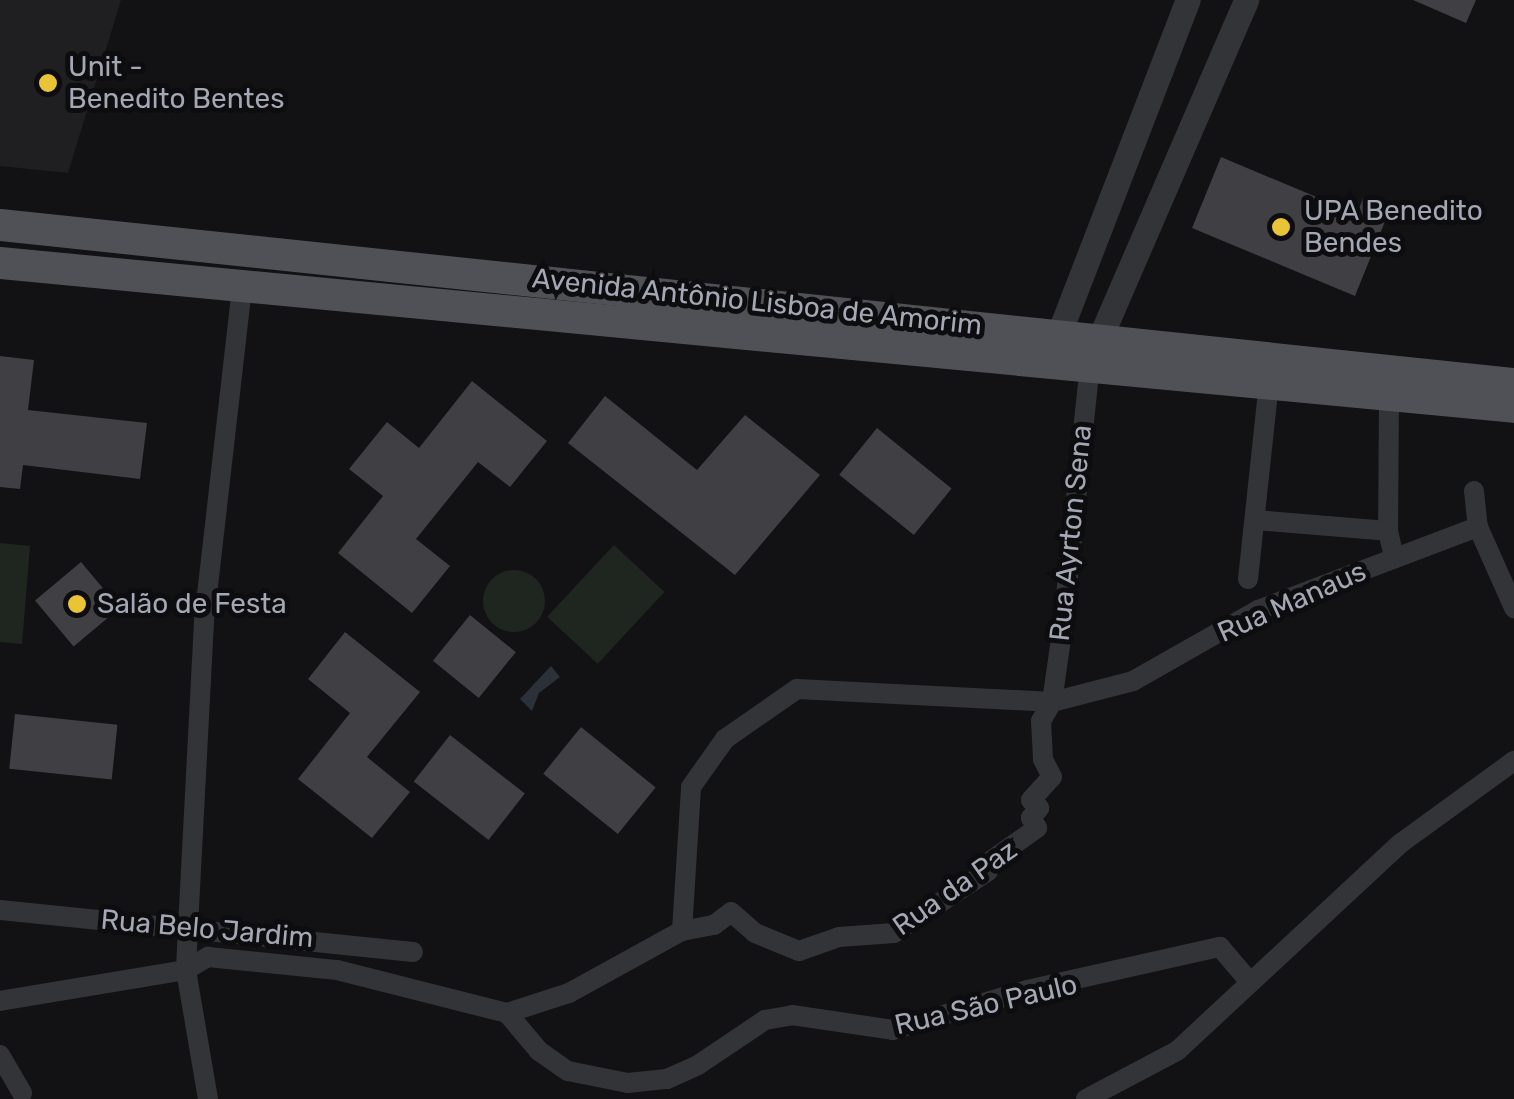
<!DOCTYPE html>
<html>
<head>
<meta charset="utf-8">
<style>
  body { margin:0 }
  #map { position:relative; width:1514px; height:1099px; overflow:hidden; background:#121214; font-family:Rubik,sans-serif }
  div>[style] { position:absolute }
  .built>* { inset:0; background:#1f1e21 }
  .green>* { inset:0; background:#1f2620; transform-origin:0 0 }
  .round { border-radius:50% }
  .water>* { inset:0; background:#2b3139 }
  .building>* { inset:0; background:#3f3f44; transform-origin:0 0 }
  .minor>* { height:20px; margin:-10px; padding:0 10px; transform-origin:10px; border-radius:10px; background:#333438 }
  .tertiary>* { height:25px; margin:-12.5px; padding:0 12.5px; transform-origin:12.5px; border-radius:12.5px; background:#333438 }
  .primary>* { height:32px; margin:-16px; padding:0 16px; transform-origin:16px; border-radius:16px; background:#505057 }
  .dots>* { width:28px; height:28px; translate:-50% -50%; box-sizing:border-box; border:5px solid #0d0d0f; border-radius:50% }
  span { translate:-50% -50%; white-space:nowrap; text-align:center; line-height:1.15; -webkit-text-stroke:10px #0d0d0f; paint-order:stroke }
  .poi-label { font-size:28px; color:#a4a7b4 }
  .left { translate:0 -50%; text-align:left }
  .street-label { font-size:28px; color:#a4a7b4 }
</style>
</head>
<body>
<div id="map">
  <div class="built">
    <div style="clip-path:polygon(0 0,121px 0,68px 173px,0 166px)"></div>
  </div>
  <div class="green">
    <div style="clip-path:polygon(0 543px,30px 546px,22px 644px,0 642px)"></div>
    <div style="left:614px;top:545px;width:69px;height:98px;rotate:43deg"></div>
    <div class="round" style="left:483px;top:570px;width:62px;height:62px"></div>
  </div>
  <div class="water">
    <div style="clip-path:polygon(551px 666px,560px 677px,539px 693px,532px 711px,520px 699px)"></div>
  </div>
  <div class="building">
    <div style="clip-path:polygon(1413px 0,1476px 0,1466px 23px)"></div>
    <div style="clip-path:polygon(1221px 157px,1357px 214px,1363px 198px,1390px 209px,1355px 296px,1192px 228px)"></div>
    <div style="clip-path:polygon(0 356px,34px 360px,28px 410px,147px 423px,140px 479px,23px 465px,20px 489px,0 487px)"></div>
    <div style="clip-path:polygon(472px 381px,547px 441px,510px 487px,478px 462px,416px 539px,450px 566px,412px 613px,338px 553px,383px 496px,349px 469px,387px 422px,419px 448px)"></div>
    <div style="clip-path:polygon(605px 396px,697px 470px,745px 415px,820px 475px,735px 575px,568px 443px)"></div>
    <div style="left:877px;top:428px;width:96px;height:60px;rotate:39deg"></div>
    <div style="left:81px;top:562px;width:60px;height:60px;rotate:50deg"></div>
    <div style="left:470px;top:615px;width:59px;height:59px;rotate:39deg"></div>
    <div style="clip-path:polygon(345px 632px,420px 692px,367px 757px,410px 792px,372px 838px,298px 779px,350px 713px,308px 679px)"></div>
    <div style="left:15px;top:714px;width:103px;height:55px;rotate:6deg"></div>
    <div style="left:581px;top:727px;width:96px;height:60px;rotate:39deg"></div>
    <div style="left:450px;top:735px;width:95px;height:59px;rotate:38deg"></div>
  </div>
  <div class="minor">
    <div style="left:1389px;top:396px;width:135px;rotate:90.4deg"></div>
    <div style="left:1388px;top:531px;width:28px;rotate:77deg"></div>
    <div style="left:1474px;top:491px;width:36px;rotate:84deg"></div>
    <div style="left:1478px;top:527px;width:89px;rotate:66deg"></div>
    <div style="left:1255px;top:520px;width:133px;rotate:4.7deg"></div>
    <div style="left:1248px;top:579px;width:197px;rotate:-83.9deg"></div>
    <div style="left:0;top:910px;width:415px;rotate:5.8deg"></div>
    <div style="left:682px;top:931px;width:33px;rotate:-11deg"></div>
    <div style="left:714px;top:925px;width:21px;rotate:-37deg"></div>
    <div style="left:731px;top:912px;width:32px;rotate:41deg"></div>
    <div style="left:755px;top:933px;width:48px;rotate:22.2deg"></div>
    <div style="left:799px;top:951px;width:42px;rotate:-19.3deg"></div>
    <div style="left:839px;top:937px;width:55px;rotate:-4.2deg"></div>
    <div style="left:894px;top:933px;width:113px;rotate:-33.4deg"></div>
    <div style="left:988px;top:871px;width:7px;rotate:-117deg"></div>
    <div style="left:985px;top:865px;width:64px;rotate:-35.4deg"></div>
    <div style="left:1037px;top:828px;width:12px;rotate:-121deg"></div>
    <div style="left:1031px;top:818px;width:13px;rotate:-51deg"></div>
    <div style="left:1039px;top:808px;width:11px;rotate:-135deg"></div>
    <div style="left:1031px;top:800px;width:31px;rotate:-48deg"></div>
    <div style="left:1052px;top:777px;width:20px;rotate:-117deg"></div>
    <div style="left:1043px;top:759px;width:38px;rotate:-93deg"></div>
    <div style="left:1041px;top:721px;width:22px;rotate:-60deg"></div>
    <div style="left:1052px;top:702px;width:78px;rotate:-81.9deg"></div>
    <div style="left:1063px;top:625px;width:263px;rotate:-84.1deg"></div>
    <div style="left:0;top:1001px;width:189px;rotate:-9.5deg"></div>
    <div style="left:186px;top:970px;width:26px;rotate:-31deg"></div>
    <div style="left:208px;top:957px;width:130px;rotate:5.8deg"></div>
    <div style="left:337px;top:970px;width:175px;rotate:14.2deg"></div>
    <div style="left:507px;top:1013px;width:65px;rotate:-17.9deg"></div>
    <div style="left:569px;top:993px;width:129px;rotate:-28.8deg"></div>
    <div style="left:682px;top:931px;width:144px;rotate:-86.4deg"></div>
    <div style="left:691px;top:787px;width:59px;rotate:-54.7deg"></div>
    <div style="left:725px;top:739px;width:88px;rotate:-34.8deg"></div>
    <div style="left:797px;top:689px;width:255px;rotate:2.9deg"></div>
    <div style="left:1052px;top:702px;width:84px;rotate:-14.5deg"></div>
    <div style="left:1133px;top:681px;width:144px;rotate:-29.6deg"></div>
    <div style="left:1258px;top:610px;width:235px;rotate:-20.7deg"></div>
    <div style="left:507px;top:1013px;width:50px;rotate:49.9deg"></div>
    <div style="left:539px;top:1051px;width:35px;rotate:35deg"></div>
    <div style="left:568px;top:1071px;width:61px;rotate:11.3deg"></div>
    <div style="left:628px;top:1083px;width:39px;rotate:-6deg"></div>
    <div style="left:667px;top:1079px;width:34px;rotate:-24deg"></div>
    <div style="left:698px;top:1065px;width:81px;rotate:-33.9deg"></div>
    <div style="left:765px;top:1020px;width:27px;rotate:-10deg"></div>
    <div style="left:792px;top:1015px;width:102px;rotate:8.4deg"></div>
    <div style="left:893px;top:1030px;width:140px;rotate:-16.6deg"></div>
    <div style="left:1027px;top:990px;width:198px;rotate:-12.6deg"></div>
    <div style="left:1220px;top:947px;width:45px;rotate:49.5deg"></div>
    <div style="left:0;top:1055px;width:44px;rotate:59.9deg"></div>
    <div style="left:208px;top:1099px;width:131px;rotate:-99.7deg"></div>
    <div style="left:186px;top:970px;width:43px;rotate:-87.3deg"></div>
    <div style="left:188px;top:927px;width:306px;rotate:-87deg"></div>
    <div style="left:204px;top:621px;width:334px;rotate:-83.5deg"></div>
    <div style="left:1086px;top:1099px;width:103px;rotate:-27.8deg"></div>
    <div style="left:1177px;top:1051px;width:306px;rotate:-42.9deg"></div>
    <div style="left:1401px;top:843px;width:140px;rotate:-36deg"></div>
  </div>
  <div class="tertiary">
    <div style="left:1053px;top:349px;width:374px;rotate:-68.9deg"></div>
    <div style="left:1093px;top:354px;width:386px;rotate:-66.6deg"></div>
  </div>
  <div class="primary">
    <div style="left:0;top:225px;width:1522px;rotate:6deg"></div>
    <div style="left:0;top:263px;width:1521px;rotate:5.43deg"></div>
  </div>
  <div class="dots">
    <div style="left:48px;top:83px;background:#e8c436"></div>
    <div style="left:1281px;top:227px;background:#e8c436"></div>
    <div style="left:77px;top:604px;background:#e8c436"></div>
  </div>
  <div class="poi-label">
    <span class="left" style="left:68px;top:83px">Unit -<br>Benedito Bentes</span>
    <span class="left" style="left:1304px;top:227px">UPA Benedito<br>Bendes</span>
    <span class="left" style="left:97px;top:604px">Salão de Festa</span>
  </div>
  <div class="street-label">
    <span style="left:757px;top:302px;rotate:6deg">Avenida Antônio Lisboa de Amorim</span>
    <span style="left:1071px;top:533px;rotate:-84deg">Rua Ayrton Sena</span>
    <span style="left:1292px;top:602px;rotate:-24deg">Rua Manaus</span>
    <span style="left:955px;top:888px;rotate:-35deg">Rua da Paz</span>
    <span style="left:207px;top:929px;rotate:5deg">Rua Belo Jardim</span>
    <span style="left:986px;top:1005px;rotate:-13deg">Rua São Paulo</span>
  </div>
</div>
</body>
</html>
